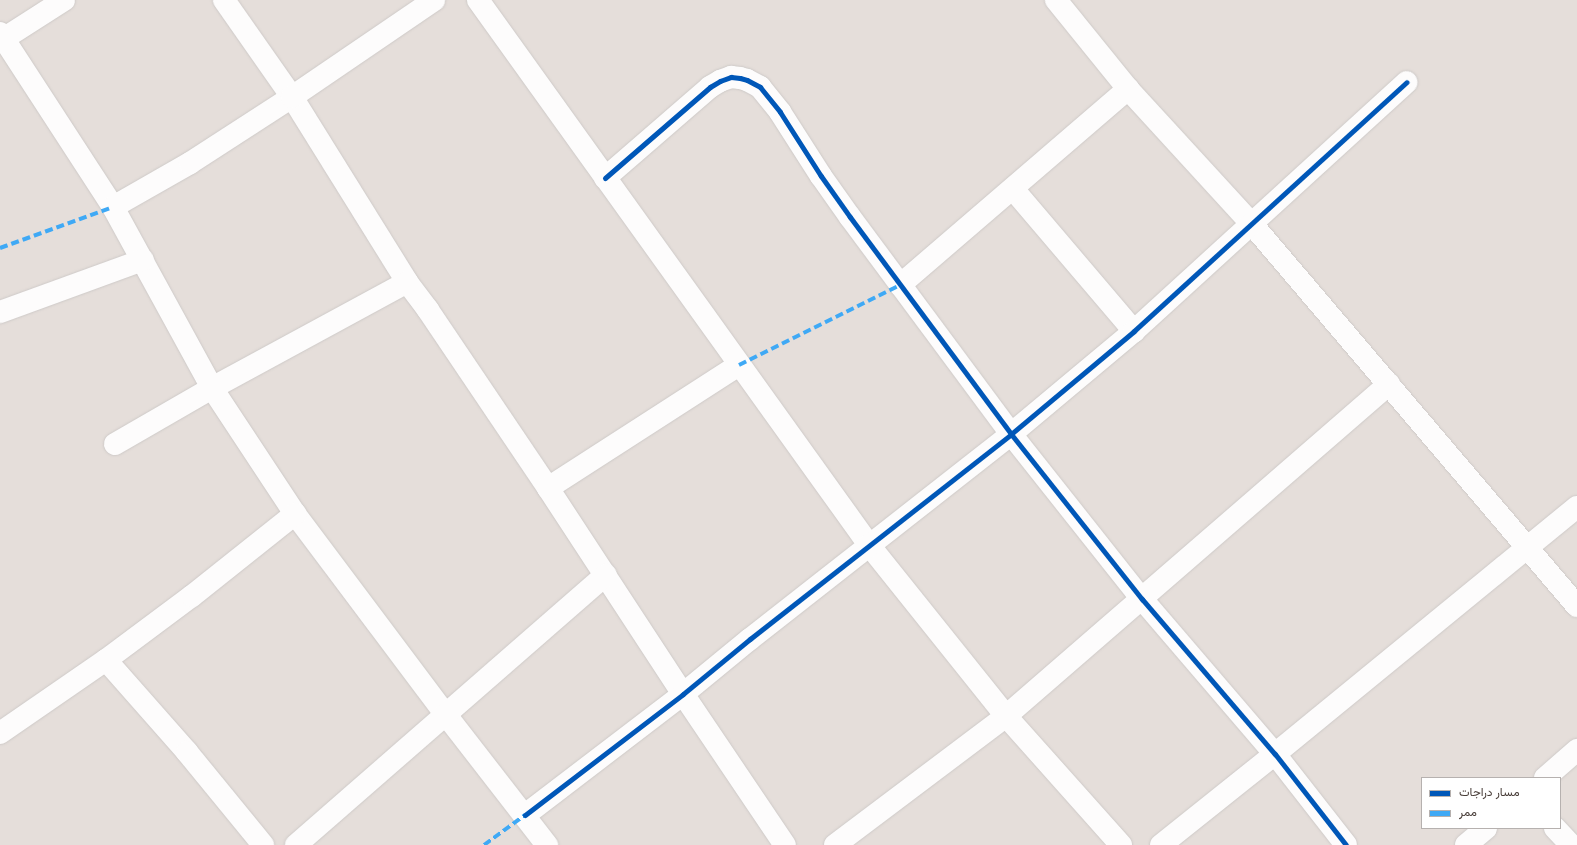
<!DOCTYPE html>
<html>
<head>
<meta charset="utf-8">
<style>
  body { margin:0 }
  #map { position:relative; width:1577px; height:845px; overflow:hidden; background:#f1eeec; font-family:Quicksand,Vazirmatn,sans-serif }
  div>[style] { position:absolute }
  .residential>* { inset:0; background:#e5deda }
  .roads { filter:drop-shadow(0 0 1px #cecac8) drop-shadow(0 0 1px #cecac8) }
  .street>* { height:22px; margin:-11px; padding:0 11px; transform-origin:11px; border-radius:11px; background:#fdfcfc }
  .quiet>* { height:4px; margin-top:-2px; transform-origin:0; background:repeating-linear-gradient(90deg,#3fa9f5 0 8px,transparent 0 12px) }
  .cycleway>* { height:5px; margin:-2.5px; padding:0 2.5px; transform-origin:2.5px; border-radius:2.5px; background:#0057b8 }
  span { translate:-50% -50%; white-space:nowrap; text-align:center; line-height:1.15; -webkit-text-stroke:3px #fff; paint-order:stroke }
  .legend { position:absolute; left:1421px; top:777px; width:140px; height:52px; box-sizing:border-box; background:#fff; border:1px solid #b6b1af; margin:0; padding:5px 7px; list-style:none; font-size:12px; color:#483d38 }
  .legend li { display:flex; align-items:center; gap:8px; height:20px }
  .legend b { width:20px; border:1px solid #b6b1af }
</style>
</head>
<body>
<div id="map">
  <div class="residential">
    <div style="clip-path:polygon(evenodd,0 0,1577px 0,1577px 845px,0 845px,0 0,1422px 778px,1560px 778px,1560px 828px,1422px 828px,1422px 778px)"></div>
  </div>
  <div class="roads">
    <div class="street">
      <div style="left:224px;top:0;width:118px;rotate:55deg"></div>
      <div style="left:292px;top:97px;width:218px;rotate:58.1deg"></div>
      <div style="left:478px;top:0;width:671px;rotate:54.34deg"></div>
      <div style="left:869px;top:545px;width:219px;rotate:51.3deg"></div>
      <div style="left:1006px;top:716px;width:173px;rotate:48.3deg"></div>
      <div style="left:1056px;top:0;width:114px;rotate:51deg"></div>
      <div style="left:1128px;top:89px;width:182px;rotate:47.5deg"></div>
      <div style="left:1251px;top:223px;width:503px;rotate:49.6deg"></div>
      <div style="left:0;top:33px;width:207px;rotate:57deg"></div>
      <div style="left:113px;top:207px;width:206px;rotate:61.3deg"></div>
      <div style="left:212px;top:388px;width:151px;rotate:56.6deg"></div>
      <div style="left:295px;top:514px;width:251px;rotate:53.1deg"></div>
      <div style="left:446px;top:715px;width:165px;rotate:52.2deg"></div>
      <div style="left:0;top:41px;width:76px;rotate:-32.6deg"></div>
      <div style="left:605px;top:178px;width:139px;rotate:-40.9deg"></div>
      <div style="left:710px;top:87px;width:12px;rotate:-31deg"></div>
      <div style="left:720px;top:81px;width:12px;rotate:-20deg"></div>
      <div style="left:731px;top:77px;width:9px;rotate:6deg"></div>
      <div style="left:740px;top:78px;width:7px;rotate:16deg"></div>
      <div style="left:747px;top:80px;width:15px;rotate:28deg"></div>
      <div style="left:760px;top:87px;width:32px;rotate:51deg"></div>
      <div style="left:780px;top:112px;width:76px;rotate:57.4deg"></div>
      <div style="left:821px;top:176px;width:50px;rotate:54.7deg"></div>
      <div style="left:850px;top:217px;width:270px;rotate:53.4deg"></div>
      <div style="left:1011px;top:434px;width:211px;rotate:51.6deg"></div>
      <div style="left:1142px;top:599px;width:204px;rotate:49.4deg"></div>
      <div style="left:1275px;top:754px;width:115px;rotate:52deg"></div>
      <div style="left:1013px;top:189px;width:187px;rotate:49.6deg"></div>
      <div style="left:113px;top:207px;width:89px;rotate:-29.7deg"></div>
      <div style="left:190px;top:163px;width:121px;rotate:-32.9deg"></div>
      <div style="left:292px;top:97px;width:172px;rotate:-34.3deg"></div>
      <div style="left:900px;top:285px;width:301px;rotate:-40.7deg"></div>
      <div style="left:0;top:312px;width:152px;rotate:-20deg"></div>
      <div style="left:115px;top:444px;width:112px;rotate:-30deg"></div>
      <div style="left:212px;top:388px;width:222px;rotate:-28.5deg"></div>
      <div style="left:407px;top:282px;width:35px;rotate:53deg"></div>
      <div style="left:428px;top:310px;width:215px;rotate:56deg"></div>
      <div style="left:548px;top:488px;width:246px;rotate:56.8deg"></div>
      <div style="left:683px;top:694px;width:182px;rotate:56deg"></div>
      <div style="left:548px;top:488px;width:227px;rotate:-32.8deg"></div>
      <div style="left:106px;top:660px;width:123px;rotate:48.6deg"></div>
      <div style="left:187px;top:752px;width:120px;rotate:50.7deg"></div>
      <div style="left:0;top:733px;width:129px;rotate:-34.6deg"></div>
      <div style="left:106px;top:660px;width:107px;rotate:-36.7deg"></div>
      <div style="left:192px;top:596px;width:132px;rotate:-38.5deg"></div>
      <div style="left:1545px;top:778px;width:43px;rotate:-41.2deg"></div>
      <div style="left:525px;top:815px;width:199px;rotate:-37.4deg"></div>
      <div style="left:683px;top:694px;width:87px;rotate:-39.4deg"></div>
      <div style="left:750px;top:639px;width:332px;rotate:-38.1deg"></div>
      <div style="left:1011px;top:434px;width:160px;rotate:-39.9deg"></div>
      <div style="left:1134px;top:331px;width:369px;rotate:-42.4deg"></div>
      <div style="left:1555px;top:828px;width:23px;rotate:47deg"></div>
      <div style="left:296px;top:845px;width:411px;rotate:-41.1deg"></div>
      <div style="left:835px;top:845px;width:214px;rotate:-37deg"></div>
      <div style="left:1006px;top:716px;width:507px;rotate:-40.92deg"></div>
      <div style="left:1161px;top:845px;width:146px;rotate:-38.6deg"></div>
      <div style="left:1275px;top:754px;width:390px;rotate:-39.3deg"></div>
      <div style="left:1466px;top:845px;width:26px;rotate:-40deg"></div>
    </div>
  </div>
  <div class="quiet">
    <div style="left:0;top:248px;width:120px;rotate:-19.9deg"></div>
    <div style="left:739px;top:365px;width:180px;rotate:-26.4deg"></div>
    <div style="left:484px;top:845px;width:51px;rotate:-36.2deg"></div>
  </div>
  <div class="cycleway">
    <div style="left:605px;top:178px;width:139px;rotate:-40.9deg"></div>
    <div style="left:710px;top:87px;width:12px;rotate:-31deg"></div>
    <div style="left:720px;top:81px;width:12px;rotate:-20deg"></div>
    <div style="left:731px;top:77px;width:9px;rotate:6deg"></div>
    <div style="left:740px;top:78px;width:7px;rotate:16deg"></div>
    <div style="left:747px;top:80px;width:15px;rotate:28deg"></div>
    <div style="left:760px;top:87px;width:32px;rotate:51deg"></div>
    <div style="left:780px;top:112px;width:76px;rotate:57.4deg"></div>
    <div style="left:821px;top:176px;width:50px;rotate:54.7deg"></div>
    <div style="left:850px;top:217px;width:270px;rotate:53.4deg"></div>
    <div style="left:1011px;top:434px;width:211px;rotate:51.6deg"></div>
    <div style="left:1142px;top:599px;width:204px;rotate:49.4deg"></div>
    <div style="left:1275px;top:754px;width:115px;rotate:52deg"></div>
    <div style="left:525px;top:815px;width:199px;rotate:-37.4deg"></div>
    <div style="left:683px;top:694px;width:87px;rotate:-39.4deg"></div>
    <div style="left:750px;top:639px;width:332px;rotate:-38.1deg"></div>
    <div style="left:1011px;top:434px;width:160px;rotate:-39.9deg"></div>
    <div style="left:1134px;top:331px;width:369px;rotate:-42.4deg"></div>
  </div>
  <ul class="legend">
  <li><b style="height:5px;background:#0057b8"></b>مسار دراجات</li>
  <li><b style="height:5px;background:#3fa9f5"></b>ممر</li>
  </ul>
</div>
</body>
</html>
